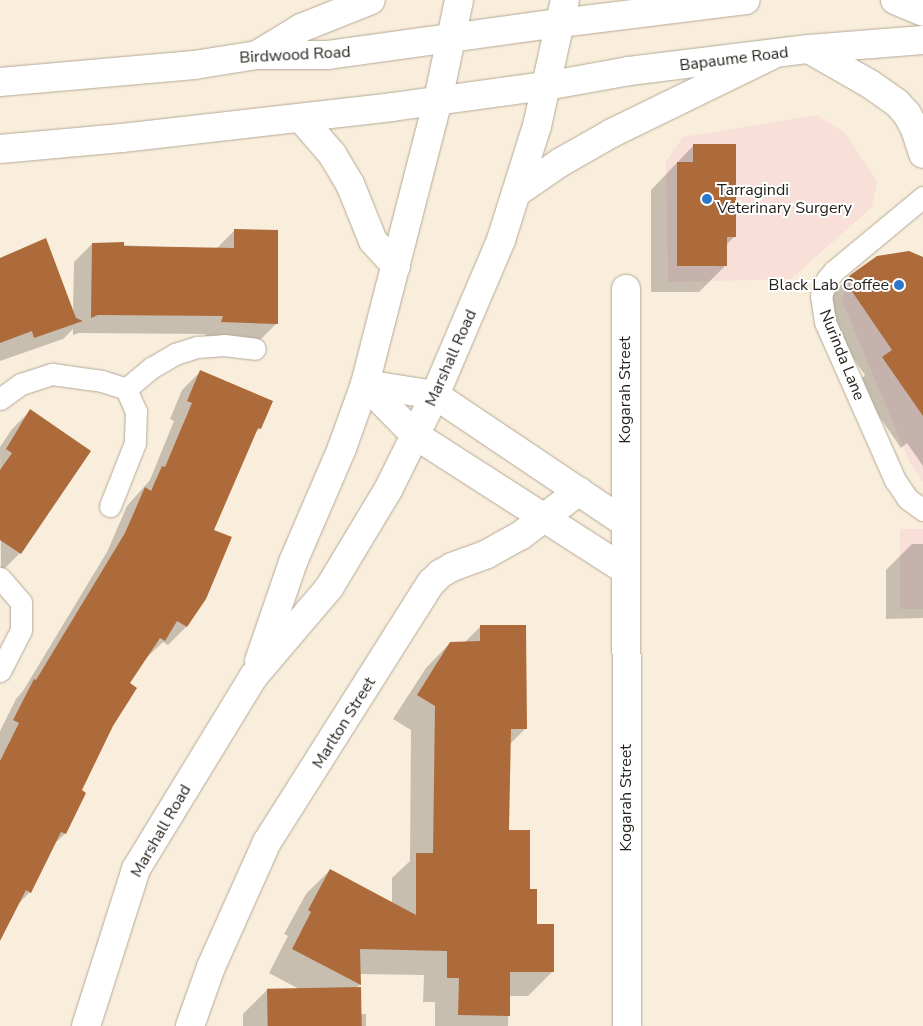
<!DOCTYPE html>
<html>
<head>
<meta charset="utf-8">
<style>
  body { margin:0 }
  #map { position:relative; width:923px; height:1026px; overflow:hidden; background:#f9eedb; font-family:"Nunito Sans",sans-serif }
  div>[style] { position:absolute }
  .commercial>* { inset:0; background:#f8dfd7; transform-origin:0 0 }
  .shadow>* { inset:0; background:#0003 }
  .building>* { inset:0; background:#ad6b3b; transform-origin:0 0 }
  .roads { filter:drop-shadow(0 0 1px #b4a997) drop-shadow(0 0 1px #b4a997) }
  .lane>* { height:21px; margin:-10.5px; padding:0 10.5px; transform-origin:10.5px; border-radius:10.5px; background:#fff }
  .street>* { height:28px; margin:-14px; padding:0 14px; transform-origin:14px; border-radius:14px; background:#fff }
  .secondary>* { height:28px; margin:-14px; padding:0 14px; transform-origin:14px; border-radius:14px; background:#fff }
  .dots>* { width:14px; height:14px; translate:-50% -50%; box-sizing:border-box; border:2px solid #fff; border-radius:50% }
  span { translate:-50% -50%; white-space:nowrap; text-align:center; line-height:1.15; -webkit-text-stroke:4px #fff; paint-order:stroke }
  .street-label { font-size:16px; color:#221e18 }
  .poi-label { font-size:16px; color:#221e18 }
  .left { translate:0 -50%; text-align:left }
  .right { translate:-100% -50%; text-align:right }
</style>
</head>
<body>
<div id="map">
  <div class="commercial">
    <div style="clip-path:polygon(817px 115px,844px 132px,877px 181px,872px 207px,791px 279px,668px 282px,666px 161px,683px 137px)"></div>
    <div style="clip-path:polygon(909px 251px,923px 257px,923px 482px,909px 461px,842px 301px,849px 276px,877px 256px)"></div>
    <div style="left:923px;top:529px;width:80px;height:23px;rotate:90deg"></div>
  </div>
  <div class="shadow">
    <div style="clip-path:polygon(694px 145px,735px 236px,725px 246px,725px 266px,699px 292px,651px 292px,651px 190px)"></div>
    <div style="clip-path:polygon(235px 230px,277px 323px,258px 342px,203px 340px,206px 334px,79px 333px,73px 335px,73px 329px,63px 339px,0 361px,0 259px,73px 312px,74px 262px,92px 244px,216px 249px)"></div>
    <div style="clip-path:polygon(evenodd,878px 257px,923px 258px,923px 466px,907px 443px,901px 448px,857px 384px,865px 375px,825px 318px,823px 303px,849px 277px,878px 257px,850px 281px,853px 281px,860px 292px,858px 293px,850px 281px)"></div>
    <div style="clip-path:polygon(200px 372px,260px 428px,253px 435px,213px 530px,205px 598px,186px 627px,168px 645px,163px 642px,146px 658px,128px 683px,112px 725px,80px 791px,65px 834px,52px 846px,30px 892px,16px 906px,0 939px,0 731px,16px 699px,23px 691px,107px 552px,127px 506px,150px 480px,174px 421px,170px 419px,182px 390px)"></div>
    <div style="clip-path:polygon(30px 411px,90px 451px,20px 553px,1px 572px,0 447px,12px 429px)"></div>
    <div style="clip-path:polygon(912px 544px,923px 544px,923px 618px,886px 619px,886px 570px)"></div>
    <div style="clip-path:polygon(481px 626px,526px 728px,510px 744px,508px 831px,529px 890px,536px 925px,553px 971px,528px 996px,509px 996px,508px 1026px,435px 1026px,435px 1002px,423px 1002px,424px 975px,359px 974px,360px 985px,356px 988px,360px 1014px,366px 1014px,366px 1026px,243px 1026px,243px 1014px,267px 990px,299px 989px,269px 973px,288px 936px,284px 934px,306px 894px,330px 870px,392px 903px,392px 878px,410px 861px,411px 730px,393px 719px,426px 668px,450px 643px,464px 643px)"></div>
  </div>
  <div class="building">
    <div style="clip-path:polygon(693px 144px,736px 144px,736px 237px,727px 237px,727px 266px,677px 266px,677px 162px,693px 162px)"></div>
    <div style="clip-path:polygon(234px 229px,278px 230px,278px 324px,221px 322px,223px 316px,98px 315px,91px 318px,92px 243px,124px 242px,124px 246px,234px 248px)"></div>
    <div style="clip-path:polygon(46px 238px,76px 318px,83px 321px,34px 338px,32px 331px,0 343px,0 258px)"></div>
    <div style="clip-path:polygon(909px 251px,923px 257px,923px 416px,882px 357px,892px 350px,851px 290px,856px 287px,849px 276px,877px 256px)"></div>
    <div style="clip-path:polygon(200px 370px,273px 401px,261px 429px,258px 428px,214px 530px,232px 537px,206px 599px,187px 627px,177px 621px,165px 641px,160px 638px,130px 683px,137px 688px,113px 726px,82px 790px,86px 793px,66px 834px,61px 832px,31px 893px,26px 890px,0 941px,0 761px,19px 723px,13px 720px,34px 679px,36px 680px,125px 533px,145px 487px,151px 491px,162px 466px,165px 467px,192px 403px,187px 401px)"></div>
    <div style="clip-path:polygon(30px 409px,91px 451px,21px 554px,0 540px,0 470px,12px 453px,6px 449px)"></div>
    <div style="clip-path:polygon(480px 625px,526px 625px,527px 729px,511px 729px,509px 830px,530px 830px,530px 889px,537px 889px,537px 924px,554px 924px,554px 972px,510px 972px,510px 1016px,458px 1015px,459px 978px,447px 978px,447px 951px,360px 949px,361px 985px,292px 949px,311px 912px,308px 910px,330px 869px,416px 915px,416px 853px,433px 853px,435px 706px,417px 695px,450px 642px,480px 641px)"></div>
    <div style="left:361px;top:987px;width:39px;height:94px;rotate:89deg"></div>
  </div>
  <div class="roads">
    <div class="lane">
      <div style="left:923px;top:197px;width:116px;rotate:140.3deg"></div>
      <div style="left:834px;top:271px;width:11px;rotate:131deg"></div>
      <div style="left:827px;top:279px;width:18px;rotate:109deg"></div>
      <div style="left:821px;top:296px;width:26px;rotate:81deg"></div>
      <div style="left:825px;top:322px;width:173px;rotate:66.1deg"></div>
      <div style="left:895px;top:480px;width:23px;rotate:56deg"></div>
      <div style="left:908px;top:499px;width:19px;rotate:36deg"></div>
      <div style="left:126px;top:389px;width:33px;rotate:-40deg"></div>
      <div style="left:151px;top:368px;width:28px;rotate:-30deg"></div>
      <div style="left:175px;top:354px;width:23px;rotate:-18deg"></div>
      <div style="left:197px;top:347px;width:27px;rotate:-4deg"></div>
      <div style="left:224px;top:345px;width:31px;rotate:7deg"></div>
      <div style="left:0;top:399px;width:26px;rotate:-36deg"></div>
      <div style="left:21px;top:384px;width:33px;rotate:-18deg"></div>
      <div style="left:52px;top:374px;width:50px;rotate:8deg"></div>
      <div style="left:102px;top:381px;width:25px;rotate:18deg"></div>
      <div style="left:126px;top:389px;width:24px;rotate:66deg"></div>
      <div style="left:136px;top:411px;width:32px;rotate:92deg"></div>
      <div style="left:135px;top:443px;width:68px;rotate:111.6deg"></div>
      <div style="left:0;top:578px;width:32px;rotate:49deg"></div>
      <div style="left:21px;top:602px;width:28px;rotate:90deg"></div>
      <div style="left:21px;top:630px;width:46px;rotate:117.1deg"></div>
    </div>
    <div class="street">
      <div style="left:895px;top:0;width:30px;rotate:23deg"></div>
      <div style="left:560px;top:23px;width:187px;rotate:-7deg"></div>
      <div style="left:809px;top:49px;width:70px;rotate:29.8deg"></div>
      <div style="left:870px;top:84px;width:33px;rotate:35deg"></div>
      <div style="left:897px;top:103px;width:15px;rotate:48deg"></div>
      <div style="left:907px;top:114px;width:17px;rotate:62deg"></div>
      <div style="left:915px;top:129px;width:26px;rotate:72deg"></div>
      <div style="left:516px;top:193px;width:55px;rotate:-34.6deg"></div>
      <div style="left:561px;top:162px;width:59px;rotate:-29.6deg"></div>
      <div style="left:612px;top:133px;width:178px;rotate:-26deg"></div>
      <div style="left:626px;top:289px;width:737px;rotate:89.92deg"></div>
      <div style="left:435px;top:395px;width:228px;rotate:33.9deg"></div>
      <div style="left:415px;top:435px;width:250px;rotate:32.7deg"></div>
      <div style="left:190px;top:1026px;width:63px;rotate:-70.4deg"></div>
      <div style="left:211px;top:967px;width:137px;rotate:-65.9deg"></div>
      <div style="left:267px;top:842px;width:307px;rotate:-57.7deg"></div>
      <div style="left:431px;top:583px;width:13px;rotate:-45deg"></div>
      <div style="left:440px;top:574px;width:14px;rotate:-30deg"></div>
      <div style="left:452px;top:567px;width:37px;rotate:-20deg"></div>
      <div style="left:487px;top:554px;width:38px;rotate:-29deg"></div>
      <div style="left:520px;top:536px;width:74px;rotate:-37.3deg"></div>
    </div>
    <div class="secondary">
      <div style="left:257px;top:55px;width:52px;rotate:-31.5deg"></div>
      <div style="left:301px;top:28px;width:75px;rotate:-21.8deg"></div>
      <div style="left:0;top:82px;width:195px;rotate:-5deg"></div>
      <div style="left:194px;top:65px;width:64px;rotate:-9deg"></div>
      <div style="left:257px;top:55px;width:71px"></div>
      <div style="left:328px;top:55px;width:234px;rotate:-7.9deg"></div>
      <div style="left:301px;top:118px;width:48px;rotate:49.3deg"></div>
      <div style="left:332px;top:154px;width:35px;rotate:59deg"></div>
      <div style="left:350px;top:184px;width:61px;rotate:68deg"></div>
      <div style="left:373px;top:241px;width:34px;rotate:47deg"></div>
      <div style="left:0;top:149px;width:122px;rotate:-5.2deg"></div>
      <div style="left:122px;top:138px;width:272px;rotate:-6.5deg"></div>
      <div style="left:392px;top:107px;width:155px;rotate:-7.8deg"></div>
      <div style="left:546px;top:86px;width:84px;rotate:-10.2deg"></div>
      <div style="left:629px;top:71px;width:181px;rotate:-7deg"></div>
      <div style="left:809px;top:49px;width:114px;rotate:-4.5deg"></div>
      <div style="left:365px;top:384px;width:71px;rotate:45.6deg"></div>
      <div style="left:365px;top:384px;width:71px;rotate:8.9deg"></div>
      <div style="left:259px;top:661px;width:105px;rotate:-71deg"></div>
      <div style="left:293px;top:562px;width:124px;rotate:-66.7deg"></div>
      <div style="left:342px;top:448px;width:68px;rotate:-70.2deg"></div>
      <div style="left:365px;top:384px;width:293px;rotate:-75.6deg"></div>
      <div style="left:438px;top:100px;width:102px;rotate:-78.1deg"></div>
      <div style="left:86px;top:1026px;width:165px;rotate:-72.3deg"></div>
      <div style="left:136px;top:869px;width:226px;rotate:-58.6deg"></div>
      <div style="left:254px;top:676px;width:116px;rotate:-49.6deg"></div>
      <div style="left:329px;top:588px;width:117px;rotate:-59deg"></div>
      <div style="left:389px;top:488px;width:104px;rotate:-63.7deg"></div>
      <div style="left:435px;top:395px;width:168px;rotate:-66.9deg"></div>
      <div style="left:501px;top:240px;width:120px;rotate:-72.5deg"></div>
      <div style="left:537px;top:126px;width:129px;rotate:-77.5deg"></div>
    </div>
  </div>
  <div class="dots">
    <div style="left:707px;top:199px;background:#2c78c8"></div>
    <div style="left:899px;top:285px;background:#2c78c8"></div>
  </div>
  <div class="street-label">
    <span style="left:295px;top:55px;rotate:-3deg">Birdwood Road</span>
    <span style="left:734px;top:59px;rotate:-7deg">Bapaume Road</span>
    <span style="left:842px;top:355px;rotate:68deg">Nurinda Lane</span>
    <span style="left:451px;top:358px;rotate:-66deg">Marshall Road</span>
    <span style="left:625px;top:390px;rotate:-90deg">Kogarah Street</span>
    <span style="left:344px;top:723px;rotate:-58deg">Marlton Street</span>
    <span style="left:626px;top:798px;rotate:-90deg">Kogarah Street</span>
    <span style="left:161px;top:831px;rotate:-60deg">Marshall Road</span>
  </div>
  <div class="poi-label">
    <span class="left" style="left:717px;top:199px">Tarragindi<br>Veterinary Surgery</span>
    <span class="right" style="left:889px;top:285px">Black Lab Coffee</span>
  </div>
</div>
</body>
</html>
